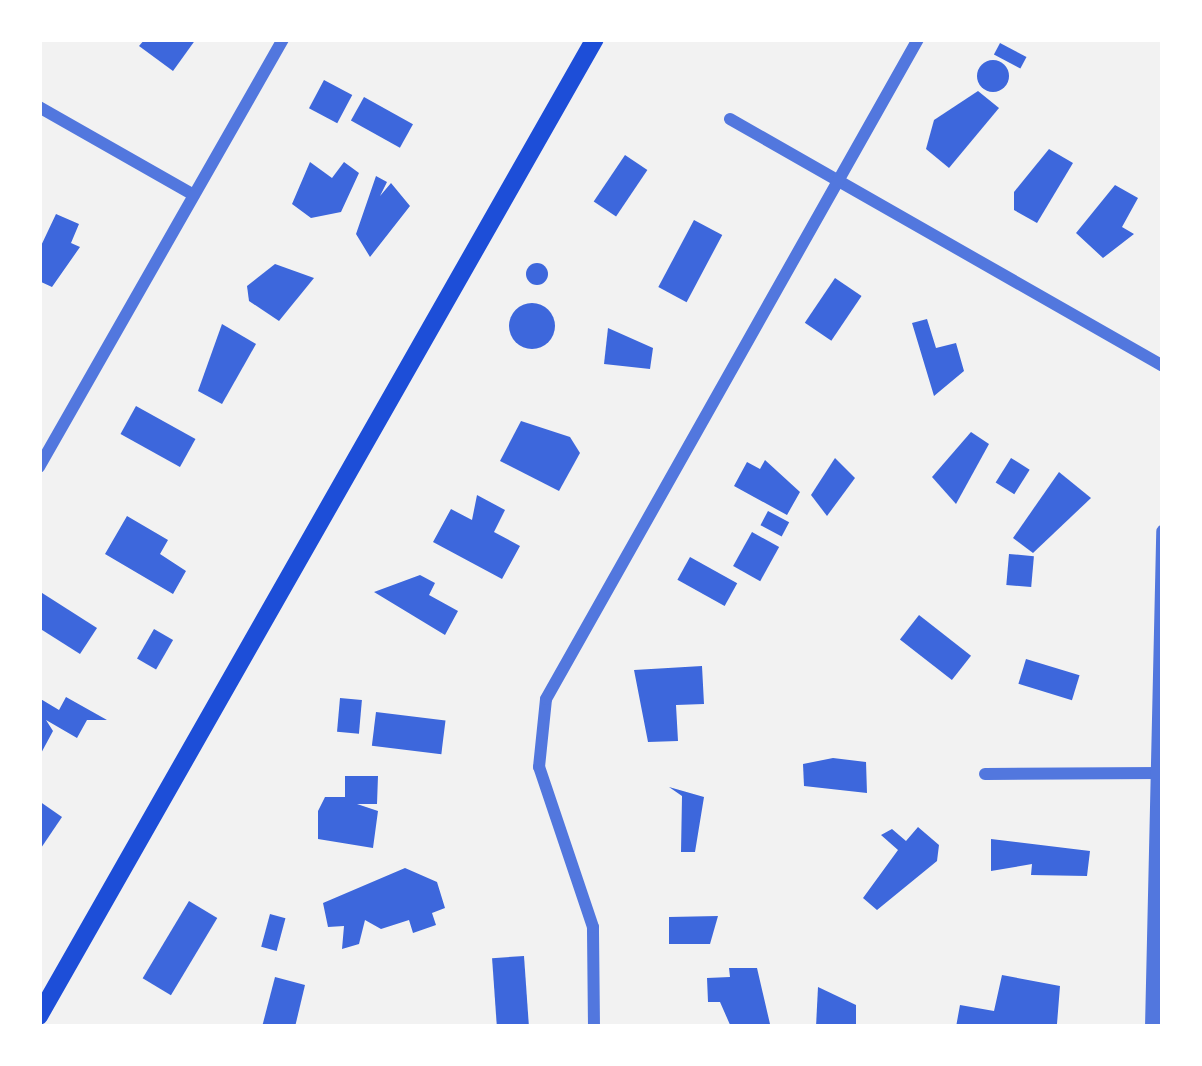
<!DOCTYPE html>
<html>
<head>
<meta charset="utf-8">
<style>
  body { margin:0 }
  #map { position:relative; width:1202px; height:1066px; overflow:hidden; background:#f2f2f2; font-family:"IBM Plex Sans",sans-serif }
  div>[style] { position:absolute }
  .building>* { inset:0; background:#3d67dc; transform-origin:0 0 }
  .round { border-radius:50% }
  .minor>* { height:12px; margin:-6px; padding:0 6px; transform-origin:6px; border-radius:6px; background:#5277de }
  .tertiary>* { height:15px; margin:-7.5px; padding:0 7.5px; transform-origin:7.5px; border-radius:7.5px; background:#5277de }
  .primary>* { height:18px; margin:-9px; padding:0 9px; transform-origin:9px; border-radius:9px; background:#1d4ed8 }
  span { translate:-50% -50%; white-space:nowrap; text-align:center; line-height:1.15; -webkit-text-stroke:10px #fff; paint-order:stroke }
  .frame { position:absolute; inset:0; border:42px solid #fff; pointer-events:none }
</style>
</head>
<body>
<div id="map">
  <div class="building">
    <div style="clip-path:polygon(145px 39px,196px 39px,173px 71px,139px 46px)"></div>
    <div style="left:1000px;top:43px;width:30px;height:13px;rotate:28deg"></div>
    <div class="round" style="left:977px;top:60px;width:32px;height:32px"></div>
    <div style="left:324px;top:80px;width:32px;height:32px;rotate:28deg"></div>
    <div style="clip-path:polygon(978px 91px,999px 108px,949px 168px,926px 149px,934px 120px)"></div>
    <div style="left:364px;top:97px;width:56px;height:27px;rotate:29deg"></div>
    <div style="clip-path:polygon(1049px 149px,1073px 163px,1037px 223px,1014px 210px,1014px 192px)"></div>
    <div style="left:625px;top:155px;width:27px;height:56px;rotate:34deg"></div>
    <div style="clip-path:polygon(310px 162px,332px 178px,344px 162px,359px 173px,341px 212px,311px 218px,292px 204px)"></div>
    <div style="clip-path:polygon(376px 176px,387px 182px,380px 196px,391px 183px,410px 206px,370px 257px,356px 234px)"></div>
    <div style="clip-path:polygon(1115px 185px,1138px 198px,1122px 227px,1134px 234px,1103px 258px,1076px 233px)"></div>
    <div style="clip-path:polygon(56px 214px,79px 224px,71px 243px,80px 247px,52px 287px,39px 281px,39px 250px)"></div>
    <div style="left:694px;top:220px;width:32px;height:76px;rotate:28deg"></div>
    <div class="round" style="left:526px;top:263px;width:22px;height:22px"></div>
    <div style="clip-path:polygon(275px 264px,314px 278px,279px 321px,249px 301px,247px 286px)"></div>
    <div style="left:835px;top:278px;width:32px;height:54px;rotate:34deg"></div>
    <div class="round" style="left:509px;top:303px;width:46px;height:46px"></div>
    <div style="clip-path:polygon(927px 319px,936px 348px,956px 343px,964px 371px,934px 396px,912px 323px)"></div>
    <div style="clip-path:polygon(222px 324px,256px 344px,222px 404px,198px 391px)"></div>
    <div style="clip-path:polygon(608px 328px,653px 348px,650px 369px,604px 364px)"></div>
    <div style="left:136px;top:406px;width:68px;height:32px;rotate:29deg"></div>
    <div style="clip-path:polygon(521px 421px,570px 437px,580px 453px,559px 491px,500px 461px)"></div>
    <div style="clip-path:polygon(971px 432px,989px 444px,956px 504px,932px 477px)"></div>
    <div style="clip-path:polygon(835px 458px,855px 478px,827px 516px,811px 495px)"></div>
    <div style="left:1011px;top:458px;width:22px;height:29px;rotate:32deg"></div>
    <div style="clip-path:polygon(765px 460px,800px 492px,787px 515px,734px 486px,747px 462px,760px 469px)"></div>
    <div style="clip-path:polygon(1059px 472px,1091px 498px,1033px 553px,1013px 538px)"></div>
    <div style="clip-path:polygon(477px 495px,505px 510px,494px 532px,520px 546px,502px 579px,433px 542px,451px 509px,472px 520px)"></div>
    <div style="left:768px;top:511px;width:24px;height:16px;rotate:28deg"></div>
    <div style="clip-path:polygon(127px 516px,168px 540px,160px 554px,186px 571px,173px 594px,105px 554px)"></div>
    <div style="left:752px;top:532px;width:31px;height:39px;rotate:29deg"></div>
    <div style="left:1009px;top:554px;width:25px;height:31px;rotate:5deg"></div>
    <div style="left:690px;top:557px;width:54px;height:26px;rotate:29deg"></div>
    <div style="clip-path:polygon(420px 575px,435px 583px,429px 595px,458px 611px,445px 635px,374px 592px)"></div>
    <div style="clip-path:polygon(39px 591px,97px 628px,80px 654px,39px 628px)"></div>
    <div style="left:919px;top:615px;width:66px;height:31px;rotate:38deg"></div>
    <div style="left:154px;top:629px;width:22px;height:34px;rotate:30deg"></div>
    <div style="left:1026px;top:659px;width:56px;height:26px;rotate:17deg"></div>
    <div style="clip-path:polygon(702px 666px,704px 704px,676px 705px,678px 741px,648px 742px,634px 670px)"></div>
    <div style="clip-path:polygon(66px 697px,107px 720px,87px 720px,77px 738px,46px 720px,53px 731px,39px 757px,39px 698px,59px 710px)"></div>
    <div style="left:340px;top:698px;width:22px;height:34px;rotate:5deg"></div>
    <div style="left:376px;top:712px;width:70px;height:34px;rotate:7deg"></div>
    <div style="clip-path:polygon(833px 758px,866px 762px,867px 793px,804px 786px,803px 764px)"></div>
    <div style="clip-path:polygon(345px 776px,378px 776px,377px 804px,357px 804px,378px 811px,373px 848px,318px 839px,318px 811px,325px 797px,345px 797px)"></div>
    <div style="clip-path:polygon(669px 787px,704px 797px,695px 852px,681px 852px,682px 796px)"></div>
    <div style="clip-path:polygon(39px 801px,62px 817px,39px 851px)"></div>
    <div style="clip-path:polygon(918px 827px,939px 845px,937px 861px,877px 910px,863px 898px,898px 850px,881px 835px,892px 829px,906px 841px)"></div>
    <div style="clip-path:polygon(991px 839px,1090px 851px,1087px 876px,1031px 875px,1032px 864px,991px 871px)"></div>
    <div style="clip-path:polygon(405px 868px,437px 882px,445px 908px,432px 913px,436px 925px,413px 933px,409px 920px,381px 929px,365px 920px,359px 944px,342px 949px,344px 926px,328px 927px,323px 903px)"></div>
    <div style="left:189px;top:901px;width:33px;height:90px;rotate:31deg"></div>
    <div style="left:270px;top:914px;width:16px;height:34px;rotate:15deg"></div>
    <div style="clip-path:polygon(718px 916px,710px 944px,669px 944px,669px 917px)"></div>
    <div style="left:524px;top:956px;width:71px;height:32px;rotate:86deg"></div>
    <div style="clip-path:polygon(729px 968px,757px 968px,770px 1024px,731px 1027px,720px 1002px,708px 1002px,707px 978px,730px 977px)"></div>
    <div style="clip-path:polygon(1002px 975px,1060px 986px,1057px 1024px,956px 1027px,960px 1005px,994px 1011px)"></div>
    <div style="clip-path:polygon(275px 977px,305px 985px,295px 1027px,262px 1027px)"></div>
    <div style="clip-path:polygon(818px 987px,856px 1005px,856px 1027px,816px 1027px)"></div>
  </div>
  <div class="minor">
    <div style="left:39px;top:107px;width:178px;rotate:29.6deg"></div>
    <div style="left:730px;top:119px;width:498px;rotate:29.7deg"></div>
    <div style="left:39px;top:467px;width:493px;rotate:-60.3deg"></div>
    <div style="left:985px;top:774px;width:177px;rotate:-0.3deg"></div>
    <div style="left:594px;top:1027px;width:100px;rotate:-90.6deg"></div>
    <div style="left:593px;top:927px;width:169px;rotate:-108.6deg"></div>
    <div style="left:539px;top:767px;width:68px;rotate:-84.1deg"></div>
    <div style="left:546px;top:699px;width:758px;rotate:-60.59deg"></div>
  </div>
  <div class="tertiary">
    <div style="left:1152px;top:1027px;width:496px;rotate:-88.7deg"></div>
  </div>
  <div class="primary">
    <div style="left:39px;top:1016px;width:1124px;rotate:-60.36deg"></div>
  </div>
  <div class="frame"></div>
</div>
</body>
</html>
